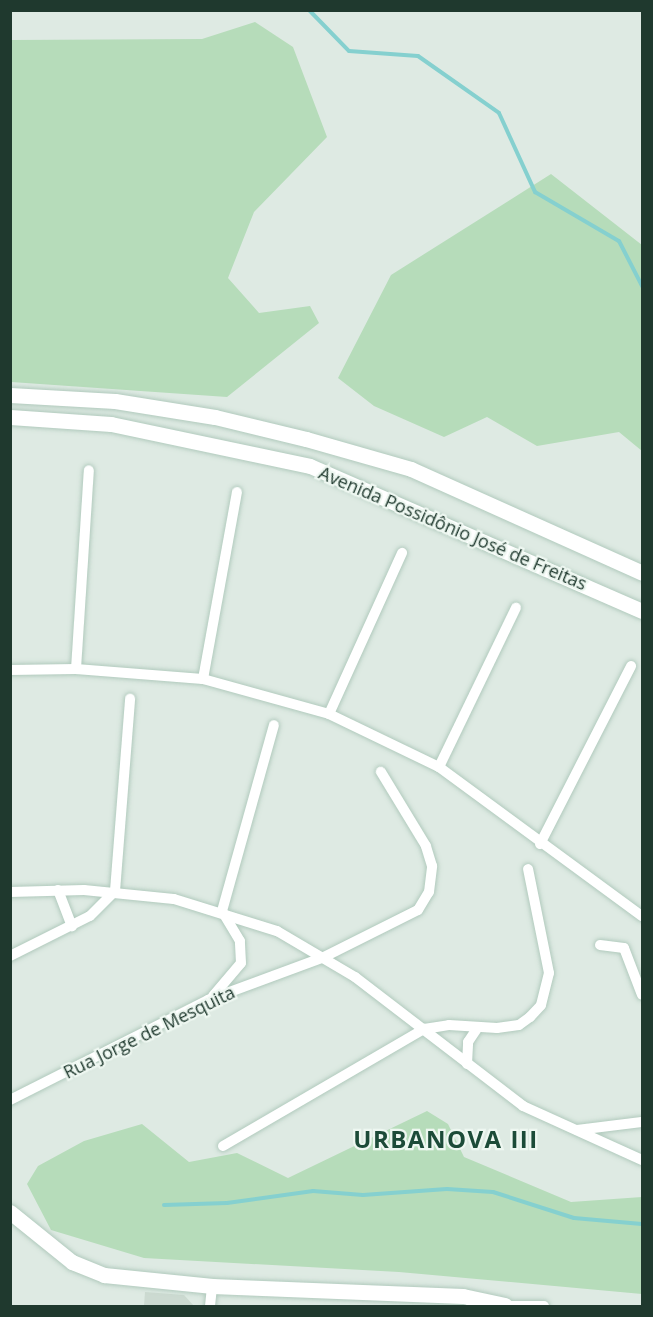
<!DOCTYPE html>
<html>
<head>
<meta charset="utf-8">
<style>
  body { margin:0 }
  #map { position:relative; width:653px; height:1317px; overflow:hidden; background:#deeae3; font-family:"Open Sans",sans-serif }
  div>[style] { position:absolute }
  .built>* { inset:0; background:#ccdad1 }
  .green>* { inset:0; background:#b6dcba }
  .stream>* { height:4px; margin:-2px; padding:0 2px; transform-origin:2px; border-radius:2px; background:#85d0cf }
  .roads { filter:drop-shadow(0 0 2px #b1cabd) drop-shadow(0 0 2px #b1cabd) }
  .street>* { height:10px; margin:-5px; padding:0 5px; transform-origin:5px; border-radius:5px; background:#fff }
  .secondary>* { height:15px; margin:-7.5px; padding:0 7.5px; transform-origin:7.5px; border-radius:7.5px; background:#fff }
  span { translate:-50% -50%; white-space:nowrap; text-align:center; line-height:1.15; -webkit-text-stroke:4.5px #eef7f1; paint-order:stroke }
  .street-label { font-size:18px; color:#1f392e }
  .district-label { font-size:24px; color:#1c4b38; font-weight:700; letter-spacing:1.5px }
  .frame { position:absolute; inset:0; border:12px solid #1f392e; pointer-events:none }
</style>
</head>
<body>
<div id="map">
  <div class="built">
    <div style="clip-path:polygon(145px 1292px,184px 1295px,194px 1306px,144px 1306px)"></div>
  </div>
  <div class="green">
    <div style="clip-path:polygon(255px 22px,293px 47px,327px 137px,254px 212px,228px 278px,259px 313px,310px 306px,319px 323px,227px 397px,11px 382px,11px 40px,202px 39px)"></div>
    <div style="clip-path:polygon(551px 174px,642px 245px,642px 451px,619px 432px,537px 446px,487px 417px,444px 437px,374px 406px,338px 378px,391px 275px)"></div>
    <div style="clip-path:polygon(427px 1111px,448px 1124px,464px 1157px,571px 1202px,642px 1197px,642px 1294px,399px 1272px,144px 1258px,51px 1230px,27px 1184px,38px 1166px,84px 1141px,142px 1124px,189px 1162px,237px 1153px,288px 1178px)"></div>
  </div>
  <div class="stream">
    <div style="left:309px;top:10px;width:57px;rotate:45.7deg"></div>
    <div style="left:349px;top:51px;width:69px;rotate:4.1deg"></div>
    <div style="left:418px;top:56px;width:99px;rotate:35.1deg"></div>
    <div style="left:499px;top:113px;width:87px;rotate:65.5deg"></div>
    <div style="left:535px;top:192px;width:97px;rotate:30.3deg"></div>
    <div style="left:619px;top:241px;width:51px;rotate:62.9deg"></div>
    <div style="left:164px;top:1205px;width:63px;rotate:-1.8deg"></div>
    <div style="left:227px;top:1203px;width:87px;rotate:-7.9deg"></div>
    <div style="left:313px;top:1191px;width:50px;rotate:4.6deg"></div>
    <div style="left:363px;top:1195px;width:84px;rotate:-4.1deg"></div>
    <div style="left:447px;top:1189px;width:46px;rotate:3.7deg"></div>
    <div style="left:493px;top:1192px;width:85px;rotate:17.8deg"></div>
    <div style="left:574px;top:1218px;width:68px;rotate:5deg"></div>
  </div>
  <div class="roads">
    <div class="street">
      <div style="left:76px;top:669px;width:199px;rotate:-86.3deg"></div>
      <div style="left:10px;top:670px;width:66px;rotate:-0.9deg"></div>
      <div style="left:76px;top:669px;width:127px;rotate:4.5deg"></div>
      <div style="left:203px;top:679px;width:131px;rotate:15.5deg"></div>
      <div style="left:329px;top:714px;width:122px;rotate:25.7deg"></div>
      <div style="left:439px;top:767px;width:252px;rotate:36.3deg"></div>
      <div style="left:203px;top:679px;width:190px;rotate:-79.7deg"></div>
      <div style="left:329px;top:714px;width:177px;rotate:-65.6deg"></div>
      <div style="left:439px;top:767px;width:177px;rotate:-64.2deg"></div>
      <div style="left:540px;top:844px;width:200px;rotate:-62.9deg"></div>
      <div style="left:58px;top:890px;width:39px;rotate:69deg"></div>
      <div style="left:10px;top:892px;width:74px;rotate:-1.5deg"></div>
      <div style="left:84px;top:890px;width:90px;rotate:5.7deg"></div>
      <div style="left:174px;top:899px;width:108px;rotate:17.3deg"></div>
      <div style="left:277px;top:931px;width:91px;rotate:30.5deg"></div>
      <div style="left:355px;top:977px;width:212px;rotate:37.5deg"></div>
      <div style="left:523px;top:1106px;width:131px;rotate:24.4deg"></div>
      <div style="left:600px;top:945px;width:24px;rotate:7deg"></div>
      <div style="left:624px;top:948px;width:50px;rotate:69deg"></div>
      <div style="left:10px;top:956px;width:89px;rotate:-26.6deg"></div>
      <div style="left:90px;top:916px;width:35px;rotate:-45deg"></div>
      <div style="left:115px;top:891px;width:193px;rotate:-85.5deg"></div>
      <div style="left:213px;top:996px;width:43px;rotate:-49.7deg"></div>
      <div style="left:241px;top:963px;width:22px;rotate:-93deg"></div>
      <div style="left:240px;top:941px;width:35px;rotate:-121deg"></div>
      <div style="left:222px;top:911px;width:193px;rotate:-74.4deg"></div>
      <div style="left:467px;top:1064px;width:22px;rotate:-87deg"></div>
      <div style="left:468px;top:1042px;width:18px;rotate:-56deg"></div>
      <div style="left:10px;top:1100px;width:222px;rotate:-26.8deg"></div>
      <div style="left:208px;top:1000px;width:124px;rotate:-20.3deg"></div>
      <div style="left:324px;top:957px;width:105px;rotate:-26.6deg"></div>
      <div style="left:418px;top:910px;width:21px;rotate:-59deg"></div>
      <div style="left:429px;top:892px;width:26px;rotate:-83deg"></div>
      <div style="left:432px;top:866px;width:21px;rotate:-107deg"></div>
      <div style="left:426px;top:846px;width:87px;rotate:-121.3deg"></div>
      <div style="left:577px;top:1130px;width:65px;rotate:-7deg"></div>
      <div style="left:223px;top:1146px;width:233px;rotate:-30.2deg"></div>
      <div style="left:424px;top:1029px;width:25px;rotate:-9deg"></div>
      <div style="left:449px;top:1025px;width:48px;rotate:3.6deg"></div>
      <div style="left:497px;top:1028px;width:22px;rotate:-8deg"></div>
      <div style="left:519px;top:1025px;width:14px;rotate:-36deg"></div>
      <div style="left:530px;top:1017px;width:16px;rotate:-47deg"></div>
      <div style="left:541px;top:1005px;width:33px;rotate:-76deg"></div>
      <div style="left:549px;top:973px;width:106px;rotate:-101.4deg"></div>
      <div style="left:210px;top:1306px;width:20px;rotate:-84deg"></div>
      <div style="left:471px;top:1306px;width:73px"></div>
    </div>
    <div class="secondary">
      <div style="left:10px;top:395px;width:105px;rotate:3.3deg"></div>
      <div style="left:115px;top:401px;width:101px;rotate:9.1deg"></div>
      <div style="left:215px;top:417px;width:94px;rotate:13.6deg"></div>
      <div style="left:306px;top:439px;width:109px;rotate:15.9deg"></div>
      <div style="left:411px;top:469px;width:253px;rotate:24.2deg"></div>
      <div style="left:10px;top:417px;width:101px;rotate:4deg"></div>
      <div style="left:111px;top:424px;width:203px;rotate:11.9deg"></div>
      <div style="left:310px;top:466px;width:362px;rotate:23.6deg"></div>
      <div style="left:10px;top:1212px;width:80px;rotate:38.9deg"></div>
      <div style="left:72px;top:1262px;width:35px;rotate:22deg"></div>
      <div style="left:104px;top:1275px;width:109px;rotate:5.8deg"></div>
      <div style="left:212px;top:1286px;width:251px;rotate:2.3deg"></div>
      <div style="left:463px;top:1296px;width:43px;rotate:12.1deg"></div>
    </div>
  </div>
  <div class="street-label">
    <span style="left:453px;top:528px;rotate:23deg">Avenida Possidônio José de Freitas</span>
    <span style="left:149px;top:1032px;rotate:-26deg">Rua Jorge de Mesquita</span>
  </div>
  <div class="district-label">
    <span style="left:446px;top:1139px">URBANOVA III</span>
  </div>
  <div class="frame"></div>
</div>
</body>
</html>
